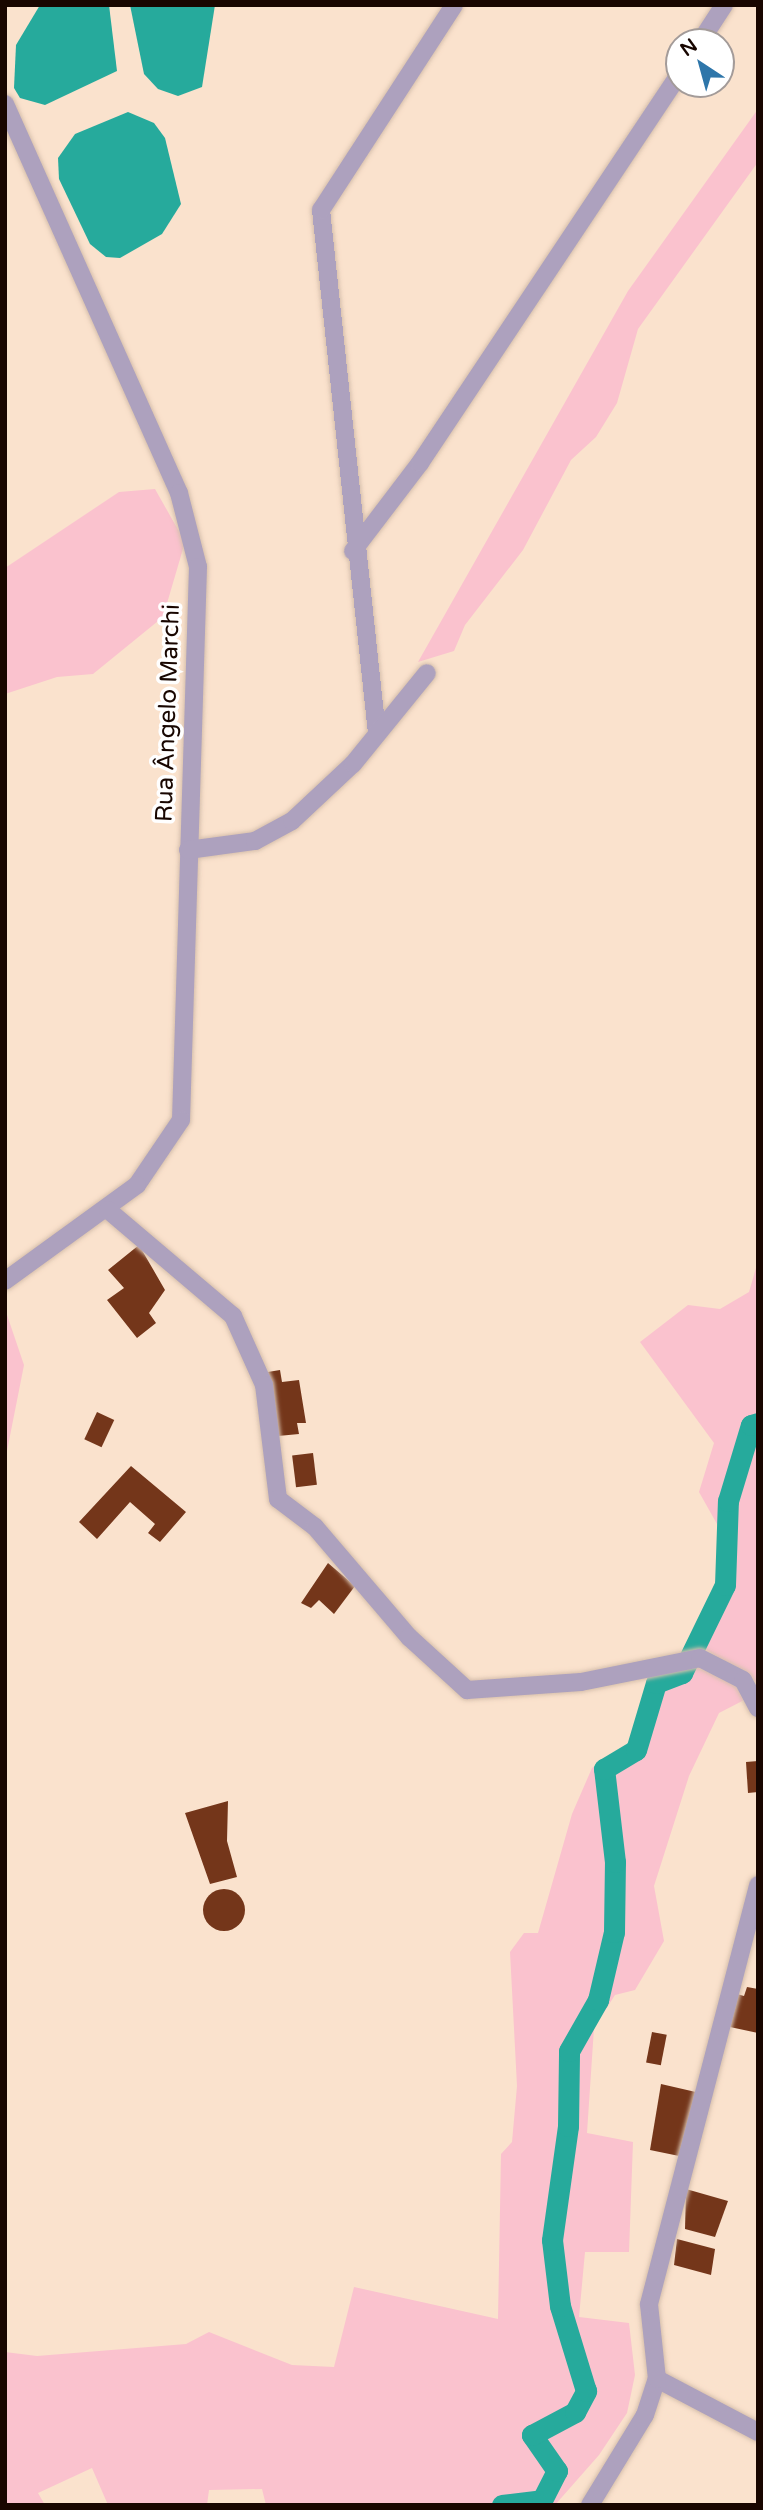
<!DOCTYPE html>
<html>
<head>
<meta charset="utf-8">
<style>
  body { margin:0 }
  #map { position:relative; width:763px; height:2510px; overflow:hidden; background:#fae2cd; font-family:"Varela Round",sans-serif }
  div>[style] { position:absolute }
  .green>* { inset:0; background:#fac2ce }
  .water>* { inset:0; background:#26aa9c }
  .canal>* { height:21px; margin:-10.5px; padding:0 10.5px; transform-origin:10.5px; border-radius:10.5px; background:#26aa9c }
  .building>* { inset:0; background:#74361a; transform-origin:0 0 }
  .round { border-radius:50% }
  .roads { filter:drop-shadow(0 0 2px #d6bfac) drop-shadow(0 0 2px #d6bfac) }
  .street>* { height:18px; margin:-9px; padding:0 9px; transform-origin:9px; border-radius:9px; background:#ada1be }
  span { translate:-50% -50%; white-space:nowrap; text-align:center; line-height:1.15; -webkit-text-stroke:7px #fff; paint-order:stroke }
  .street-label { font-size:24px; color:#180600 }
  .frame { position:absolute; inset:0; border:7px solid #180600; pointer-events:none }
  .north { position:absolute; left:665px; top:28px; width:70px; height:70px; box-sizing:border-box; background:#fff; border:2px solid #a39b99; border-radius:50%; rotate:324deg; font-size:19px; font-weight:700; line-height:28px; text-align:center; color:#180600 }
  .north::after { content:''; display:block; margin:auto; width:24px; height:32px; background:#2e76aa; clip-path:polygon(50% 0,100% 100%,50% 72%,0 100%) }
</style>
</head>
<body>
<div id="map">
  <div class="green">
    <div style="clip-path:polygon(758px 109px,758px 162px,638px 329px,617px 403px,596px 437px,571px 460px,523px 550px,465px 625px,454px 651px,418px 662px,628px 291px)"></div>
    <div style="clip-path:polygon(155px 489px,185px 542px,163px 617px,93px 674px,57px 677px,5px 694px,5px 568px,119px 492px)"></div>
    <div style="clip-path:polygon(758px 1261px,758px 1683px,696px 1643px,725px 1585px,726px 1540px,699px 1492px,714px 1443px,640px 1342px,688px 1305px,720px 1309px,749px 1292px)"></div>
    <div style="clip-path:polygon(5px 1309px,24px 1365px,5px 1461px)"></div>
    <div style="clip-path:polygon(686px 1664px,735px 1681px,750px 1697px,719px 1713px,689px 1776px,654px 1886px,664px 1941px,635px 1990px,615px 1995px,594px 2028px,587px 2133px,633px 2142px,629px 2252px,585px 2252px,579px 2317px,629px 2323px,635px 2375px,627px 2413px,599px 2455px,555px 2505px,266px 2505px,262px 2489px,209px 2490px,207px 2505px,108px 2505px,92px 2468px,38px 2493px,45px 2505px,5px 2505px,5px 2352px,37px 2356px,186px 2344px,209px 2332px,292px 2365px,334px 2367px,354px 2287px,498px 2319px,501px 2154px,512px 2142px,517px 2086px,510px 1952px,524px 1933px,538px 1933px,572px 1814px,592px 1768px,631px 1744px,652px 1667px)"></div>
  </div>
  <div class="water">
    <div style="clip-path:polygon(40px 5px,109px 5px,117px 71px,45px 105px,20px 98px,14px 88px,16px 45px)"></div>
    <div style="clip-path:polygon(130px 5px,215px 5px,202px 87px,178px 96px,158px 89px,144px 74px)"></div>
    <div style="clip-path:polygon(128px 112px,154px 123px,165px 138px,181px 204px,162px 234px,120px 258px,106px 257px,90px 244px,59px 179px,58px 158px,75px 134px)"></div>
  </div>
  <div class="canal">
    <div style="left:502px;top:2505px;width:40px;rotate:-7.1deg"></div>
    <div style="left:542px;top:2500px;width:33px;rotate:-63deg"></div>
    <div style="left:557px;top:2471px;width:44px;rotate:-124.8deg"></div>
    <div style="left:532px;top:2435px;width:49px;rotate:-28.1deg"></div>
    <div style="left:575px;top:2412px;width:24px;rotate:-62deg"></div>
    <div style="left:586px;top:2391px;width:89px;rotate:-107deg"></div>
    <div style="left:560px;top:2306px;width:66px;rotate:-96.9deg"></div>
    <div style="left:552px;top:2240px;width:115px;rotate:-82deg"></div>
    <div style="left:568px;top:2126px;width:75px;rotate:-89.2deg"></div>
    <div style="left:569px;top:2051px;width:59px;rotate:-60.4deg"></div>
    <div style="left:598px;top:2000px;width:70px;rotate:-76.8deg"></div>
    <div style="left:614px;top:1932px;width:70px;rotate:-89.2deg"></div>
    <div style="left:615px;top:1862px;width:94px;rotate:-96.7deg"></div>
    <div style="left:604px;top:1769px;width:37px;rotate:-31deg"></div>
    <div style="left:636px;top:1750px;width:70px;rotate:-73.4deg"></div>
    <div style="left:656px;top:1683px;width:28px;rotate:-21deg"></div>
    <div style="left:682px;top:1673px;width:98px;rotate:-64deg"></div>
    <div style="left:725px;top:1585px;width:84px;rotate:-88deg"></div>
    <div style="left:728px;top:1501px;width:79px;rotate:-73.2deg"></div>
    <div style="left:751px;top:1425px;width:7px;rotate:-16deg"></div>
  </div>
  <div class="building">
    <div style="clip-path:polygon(139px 1245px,165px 1290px,149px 1313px,156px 1323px,137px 1338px,107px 1300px,124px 1288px,108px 1270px)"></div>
    <div style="clip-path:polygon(280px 1370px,282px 1382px,299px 1380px,306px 1423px,297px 1423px,299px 1434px,278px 1436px,268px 1372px)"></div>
    <div style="left:97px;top:1412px;width:19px;height:30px;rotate:25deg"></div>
    <div style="left:313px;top:1453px;width:32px;height:21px;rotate:83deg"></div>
    <div style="clip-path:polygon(131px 1466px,186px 1512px,160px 1542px,148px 1533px,155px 1524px,130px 1502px,97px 1539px,79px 1522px)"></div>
    <div style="clip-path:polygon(328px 1563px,355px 1586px,334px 1614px,319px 1600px,311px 1608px,301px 1603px)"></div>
    <div style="clip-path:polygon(758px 1761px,758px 1792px,748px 1793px,746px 1762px)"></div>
    <div style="clip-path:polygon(228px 1801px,227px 1841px,237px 1877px,210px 1884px,185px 1813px)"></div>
    <div class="round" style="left:203px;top:1889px;width:42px;height:42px"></div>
    <div style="clip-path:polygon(747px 1987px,758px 1989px,758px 2033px,730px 2027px,737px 1994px,744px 1996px)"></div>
    <div style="left:652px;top:2032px;width:15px;height:31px;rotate:11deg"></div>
    <div style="clip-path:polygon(661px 2084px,700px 2093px,684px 2157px,650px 2150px)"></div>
    <div style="clip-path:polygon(686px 2189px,728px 2201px,715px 2237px,685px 2229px)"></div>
    <div style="clip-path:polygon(677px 2239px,715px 2249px,711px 2275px,674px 2265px)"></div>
  </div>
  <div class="roads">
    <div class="street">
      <div style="left:700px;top:42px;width:44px;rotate:-57deg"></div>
      <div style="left:5px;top:104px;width:426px;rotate:65.9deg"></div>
      <div style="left:179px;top:493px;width:76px;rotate:75.6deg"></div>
      <div style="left:198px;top:567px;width:553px;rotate:91.76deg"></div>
      <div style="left:181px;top:1120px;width:78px;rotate:124.1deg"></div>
      <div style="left:137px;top:1185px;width:163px;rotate:144deg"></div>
      <div style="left:353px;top:551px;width:111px;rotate:-52.7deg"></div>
      <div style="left:420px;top:463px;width:467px;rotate:-56.3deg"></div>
      <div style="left:377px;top:733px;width:526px;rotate:-96.11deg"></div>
      <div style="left:321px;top:210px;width:244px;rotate:-57deg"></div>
      <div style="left:188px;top:850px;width:68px;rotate:-7.7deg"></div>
      <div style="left:255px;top:841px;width:42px;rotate:-28.4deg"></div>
      <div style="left:292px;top:821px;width:83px;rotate:-43.1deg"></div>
      <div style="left:353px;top:764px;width:117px;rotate:-50.9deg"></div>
      <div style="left:108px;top:1210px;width:164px;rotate:40.3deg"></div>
      <div style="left:233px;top:1316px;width:76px;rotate:65.8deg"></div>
      <div style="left:264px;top:1385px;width:115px;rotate:83deg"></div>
      <div style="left:278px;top:1499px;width:46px;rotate:37.1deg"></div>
      <div style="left:315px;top:1527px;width:145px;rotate:49.5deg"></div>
      <div style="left:409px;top:1637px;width:79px;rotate:42.4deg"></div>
      <div style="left:467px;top:1690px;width:114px;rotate:-4deg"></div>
      <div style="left:581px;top:1682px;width:121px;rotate:-11.4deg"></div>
      <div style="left:700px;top:1658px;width:48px;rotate:27.1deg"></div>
      <div style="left:743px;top:1680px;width:32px;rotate:62deg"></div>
      <div style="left:657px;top:2379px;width:114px;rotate:27.7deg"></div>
      <div style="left:590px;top:2505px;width:105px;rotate:-58.6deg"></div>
      <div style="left:645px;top:2415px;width:38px;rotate:-72deg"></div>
      <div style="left:657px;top:2379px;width:75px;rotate:-96.1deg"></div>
      <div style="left:649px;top:2304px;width:433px;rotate:-75.4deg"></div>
    </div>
  </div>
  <div class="street-label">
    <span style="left:168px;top:713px;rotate:-88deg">Rua Ângelo Marchi</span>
  </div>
  <div class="frame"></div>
  <div class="north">N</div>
</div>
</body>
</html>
